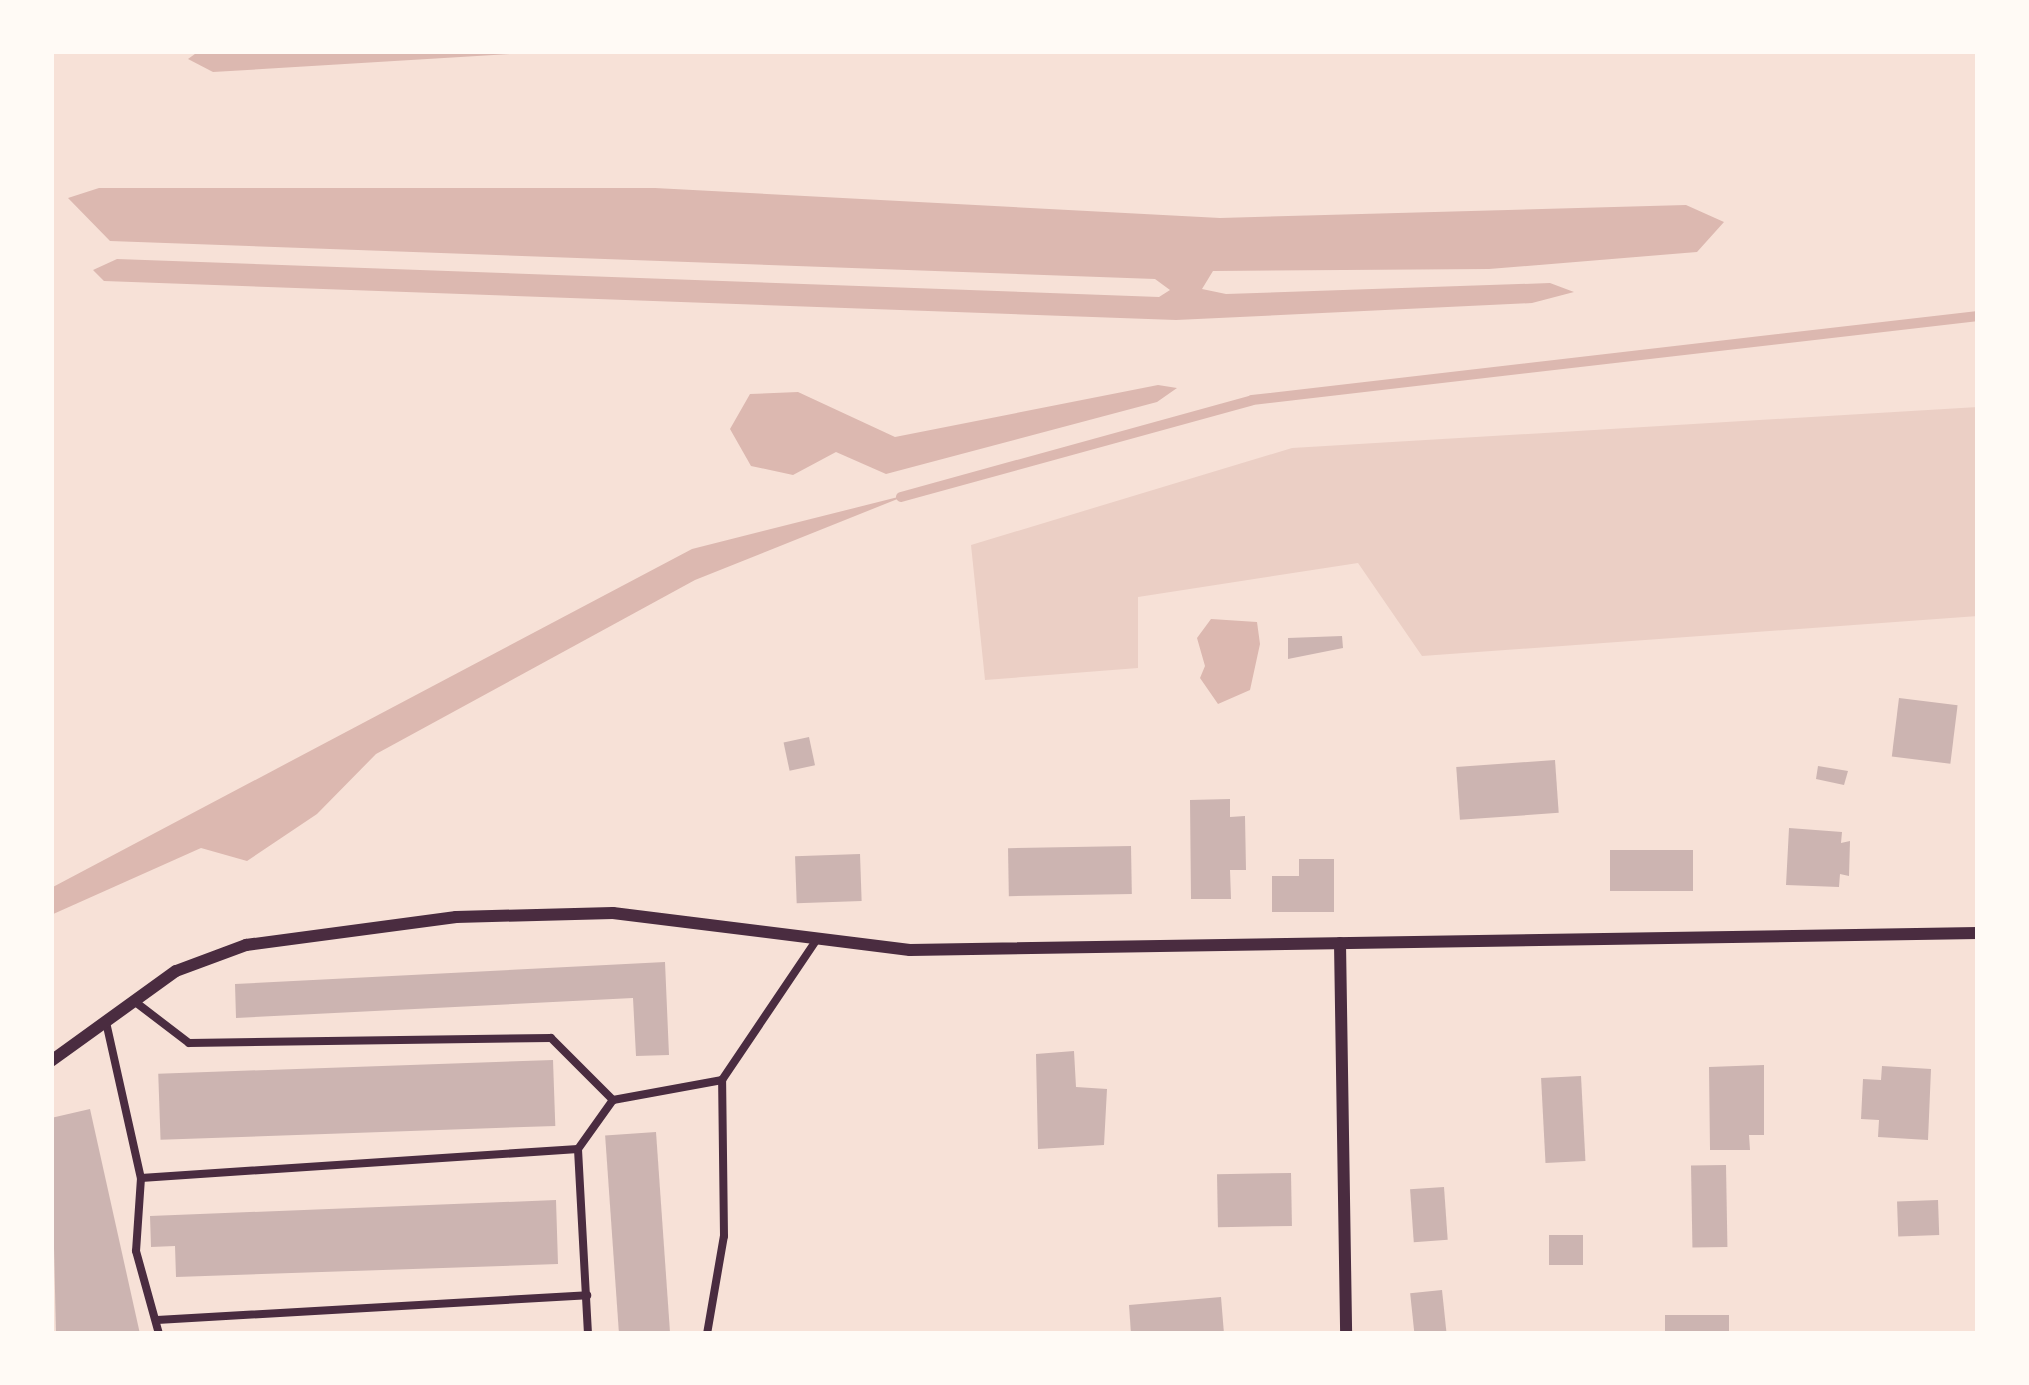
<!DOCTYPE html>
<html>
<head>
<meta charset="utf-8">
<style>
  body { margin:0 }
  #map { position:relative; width:2029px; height:1385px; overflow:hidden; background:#f7e1d7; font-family:"Roboto Serif",serif }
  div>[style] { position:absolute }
  .green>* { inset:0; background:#ebcfc5 }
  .water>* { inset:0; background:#dcb8b0 }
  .stream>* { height:10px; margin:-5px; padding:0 5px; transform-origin:5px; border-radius:5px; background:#dcb8b0 }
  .building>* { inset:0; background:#ccb4b1; transform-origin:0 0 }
  .service>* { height:8px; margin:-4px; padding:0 4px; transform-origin:4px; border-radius:4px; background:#4a2c40 }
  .minor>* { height:12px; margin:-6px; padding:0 6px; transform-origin:6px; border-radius:6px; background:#4a2c40 }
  span { translate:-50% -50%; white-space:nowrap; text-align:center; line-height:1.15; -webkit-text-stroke:12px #fffaf5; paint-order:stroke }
  .frame { position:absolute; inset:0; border:54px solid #fffaf5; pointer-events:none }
</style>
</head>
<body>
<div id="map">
  <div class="green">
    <div style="clip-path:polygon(1978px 407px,1978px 616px,1422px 656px,1358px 563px,1138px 597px,1138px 668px,985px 680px,971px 545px,1292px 448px)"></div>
  </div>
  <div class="water">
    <div style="clip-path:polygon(199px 51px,559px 51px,213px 72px,188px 59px)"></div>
    <div style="clip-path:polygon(99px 188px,655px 188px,1220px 218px,1686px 205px,1724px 222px,1697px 252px,1489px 269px,1213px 271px,1202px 289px,1226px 294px,1550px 283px,1574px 292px,1532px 303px,1176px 320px,104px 281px,93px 270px,117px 259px,1159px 297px,1170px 290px,1155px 279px,110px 241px,68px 198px)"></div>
    <div style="clip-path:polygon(1158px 385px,1177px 388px,1157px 402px,886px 474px,836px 452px,793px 475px,751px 466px,730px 429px,750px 394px,798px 392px,895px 437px)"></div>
    <div style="clip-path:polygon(910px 494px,695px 580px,376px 754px,317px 814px,247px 861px,201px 848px,51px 915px,51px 888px,692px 549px)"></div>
    <div style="clip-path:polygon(1211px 619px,1257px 622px,1260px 644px,1250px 690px,1218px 704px,1200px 678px,1205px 666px,1197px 638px)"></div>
  </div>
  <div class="stream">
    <div style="left:901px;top:497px;width:364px;rotate:-15.4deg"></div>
    <div style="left:1252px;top:400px;width:731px;rotate:-6.6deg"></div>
  </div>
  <div class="building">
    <div style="clip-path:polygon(1342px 636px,1343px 648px,1288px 659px,1288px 638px)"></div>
    <div style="left:1899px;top:698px;width:59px;height:59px;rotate:7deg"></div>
    <div style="left:809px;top:737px;width:29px;height:26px;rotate:78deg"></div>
    <div style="left:1555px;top:760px;width:53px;height:99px;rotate:86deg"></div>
    <div style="clip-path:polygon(1818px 766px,1848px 771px,1844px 785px,1816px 779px)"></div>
    <div style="clip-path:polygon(1230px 799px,1230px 817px,1245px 816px,1246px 870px,1230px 870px,1231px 899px,1191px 899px,1190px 800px)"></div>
    <div style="clip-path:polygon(1789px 828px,1842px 832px,1841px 843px,1850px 841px,1849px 876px,1840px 874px,1839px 887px,1786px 885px)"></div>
    <div style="left:1131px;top:846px;width:48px;height:123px;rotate:89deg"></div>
    <div style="left:1610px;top:850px;width:83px;height:41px"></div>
    <div style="left:860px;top:854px;width:47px;height:65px;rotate:88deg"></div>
    <div style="clip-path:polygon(1299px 859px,1334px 859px,1334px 912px,1272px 912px,1272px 876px,1299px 876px)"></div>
    <div style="clip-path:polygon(665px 962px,669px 1055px,636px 1056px,633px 998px,236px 1018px,235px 984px)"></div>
    <div style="clip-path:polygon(1074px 1051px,1076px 1087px,1107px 1089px,1104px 1145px,1038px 1149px,1036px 1054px)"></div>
    <div style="left:553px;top:1060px;width:66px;height:395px;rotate:88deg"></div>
    <div style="clip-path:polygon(1764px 1065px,1764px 1135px,1749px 1135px,1750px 1150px,1710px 1150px,1709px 1067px)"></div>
    <div style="clip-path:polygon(1882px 1066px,1931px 1069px,1928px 1140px,1878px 1137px,1879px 1120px,1861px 1119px,1863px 1079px,1881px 1080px)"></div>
    <div style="left:1581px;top:1076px;width:85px;height:40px;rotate:87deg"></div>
    <div style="clip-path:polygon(90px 1109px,140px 1334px,56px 1334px,51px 1118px)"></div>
    <div style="left:656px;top:1132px;width:202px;height:51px;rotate:86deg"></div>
    <div style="left:1726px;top:1165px;width:82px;height:35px;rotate:89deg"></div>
    <div style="left:1291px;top:1173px;width:53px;height:74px;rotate:89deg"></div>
    <div style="left:1444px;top:1187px;width:53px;height:34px;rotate:86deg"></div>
    <div style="clip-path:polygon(556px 1200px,558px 1264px,176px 1277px,175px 1246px,151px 1247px,150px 1216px)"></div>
    <div style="left:1938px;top:1200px;width:35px;height:41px;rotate:88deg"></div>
    <div style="left:1549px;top:1235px;width:34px;height:30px"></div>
    <div style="left:1442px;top:1290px;width:44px;height:32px;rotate:84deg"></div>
    <div style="clip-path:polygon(1221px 1297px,1224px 1334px,1131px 1334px,1129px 1305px)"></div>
    <div style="left:1729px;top:1315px;width:19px;height:64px;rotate:90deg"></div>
  </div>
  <div class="service">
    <div style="left:134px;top:1001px;width:69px;rotate:37.4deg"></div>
    <div style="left:189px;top:1043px;width:362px;rotate:-0.8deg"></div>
    <div style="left:551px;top:1038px;width:88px;rotate:45deg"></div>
    <div style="left:106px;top:1022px;width:160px;rotate:77.4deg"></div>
    <div style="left:141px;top:1178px;width:73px;rotate:93.9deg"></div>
    <div style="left:136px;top:1251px;width:86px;rotate:74.5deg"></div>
    <div style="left:141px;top:1178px;width:438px;rotate:-3.8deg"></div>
    <div style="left:157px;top:1320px;width:431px;rotate:-3.3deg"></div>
    <div style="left:588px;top:1334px;width:185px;rotate:-93.1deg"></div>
    <div style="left:578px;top:1149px;width:60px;rotate:-54.5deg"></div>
    <div style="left:613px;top:1100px;width:111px;rotate:-10.4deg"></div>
    <div style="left:707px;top:1334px;width:99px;rotate:-80.2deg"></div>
    <div style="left:724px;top:1236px;width:156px;rotate:-90.7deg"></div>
    <div style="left:722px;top:1080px;width:166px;rotate:-56deg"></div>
  </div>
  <div class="minor">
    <div style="left:1340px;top:943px;width:391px;rotate:89.1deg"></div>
    <div style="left:51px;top:1061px;width:154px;rotate:-35.8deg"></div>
    <div style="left:176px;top:971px;width:75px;rotate:-20.4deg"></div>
    <div style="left:246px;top:945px;width:212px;rotate:-7.6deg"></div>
    <div style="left:456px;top:917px;width:157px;rotate:-1.5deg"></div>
    <div style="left:613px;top:913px;width:299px;rotate:7.1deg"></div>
    <div style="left:910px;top:950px;width:1068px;rotate:-0.91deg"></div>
  </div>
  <div class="frame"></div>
</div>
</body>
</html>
